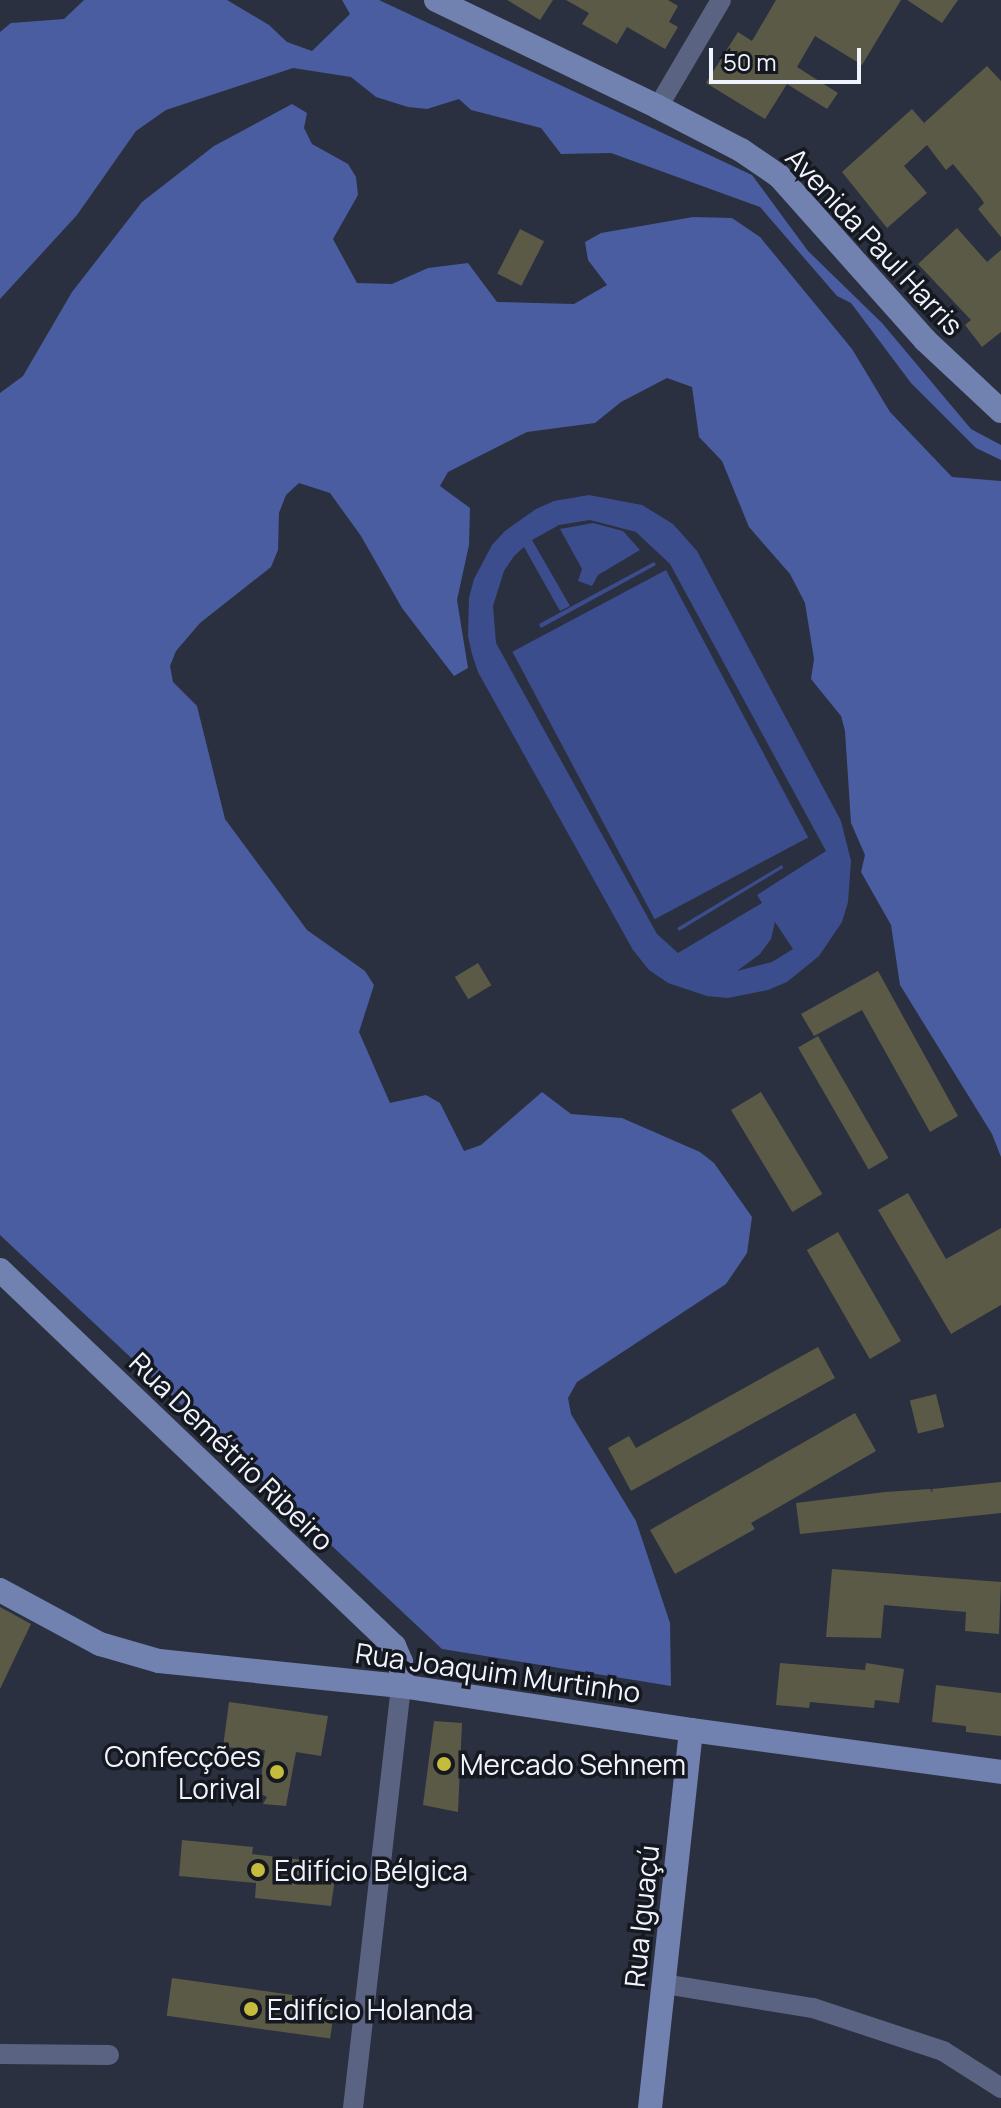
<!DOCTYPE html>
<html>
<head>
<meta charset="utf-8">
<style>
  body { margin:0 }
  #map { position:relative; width:1001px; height:2108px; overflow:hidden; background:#2a303f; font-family:Manrope,sans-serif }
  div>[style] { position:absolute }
  .green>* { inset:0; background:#3b4d8d; transform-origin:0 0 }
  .forest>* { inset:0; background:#495da0 }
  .building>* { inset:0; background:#5b5a47; transform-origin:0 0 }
  .street>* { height:20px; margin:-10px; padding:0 10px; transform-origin:10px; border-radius:10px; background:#5a6482 }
  .secondary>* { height:24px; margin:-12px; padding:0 12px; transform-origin:12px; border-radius:12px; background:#7181b0 }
  .dots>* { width:22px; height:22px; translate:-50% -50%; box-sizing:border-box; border:4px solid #15181f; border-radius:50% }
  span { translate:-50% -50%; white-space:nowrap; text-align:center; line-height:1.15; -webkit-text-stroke:7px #15181f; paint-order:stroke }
  .street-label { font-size:28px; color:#f0f4ff }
  .poi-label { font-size:28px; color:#f0f4ff }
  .right { translate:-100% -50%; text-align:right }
  .left { translate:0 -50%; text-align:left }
  .scale { position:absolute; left:709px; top:48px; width:152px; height:36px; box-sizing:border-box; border:4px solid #f0f4ff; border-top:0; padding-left:10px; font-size:24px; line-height:28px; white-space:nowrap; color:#f0f4ff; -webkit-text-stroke:6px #15181f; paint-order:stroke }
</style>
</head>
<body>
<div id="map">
  <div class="green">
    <div style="clip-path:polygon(evenodd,589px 495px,642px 505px,673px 524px,697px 551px,841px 821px,851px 861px,848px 902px,842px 922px,819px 956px,787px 982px,768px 990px,728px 998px,707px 996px,668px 983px,649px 970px,633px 950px,478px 672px,472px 654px,468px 636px,469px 598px,474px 579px,492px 545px,505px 531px,536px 509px,554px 501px,589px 495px,590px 520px,636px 532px,670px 564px,826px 851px,757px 895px,762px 903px,678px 953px,657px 934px,496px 643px,493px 606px,504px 571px,514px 556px,524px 547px,560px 611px,570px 606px,532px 540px,559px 525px,590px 520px,589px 495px,775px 922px,793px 949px,772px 962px,737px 971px,760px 954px,771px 939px,775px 922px)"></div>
    <div style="clip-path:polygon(593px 523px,623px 531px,640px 550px,598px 575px,592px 586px,578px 581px,582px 569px,560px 529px)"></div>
    <div style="clip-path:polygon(654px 562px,656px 565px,541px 628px,539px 624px)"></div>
    <div style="left:666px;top:570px;width:303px;height:174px;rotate:62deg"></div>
    <div style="clip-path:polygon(782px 865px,783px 868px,679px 931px,677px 928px)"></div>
  </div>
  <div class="forest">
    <div style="clip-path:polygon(84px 0,227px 0,269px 25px,287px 42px,312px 51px,350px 14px,342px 0,379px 0,752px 175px,808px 251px,882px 323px,971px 429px,1001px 445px,1001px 460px,976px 448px,911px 383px,851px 303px,837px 296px,760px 207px,611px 153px,561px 154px,541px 128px,471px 110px,459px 99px,427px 109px,408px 107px,376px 97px,351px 77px,293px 68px,166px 110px,136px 131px,77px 215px,0 299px,0 32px,11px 23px,64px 19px)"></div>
    <div style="clip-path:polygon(292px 104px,307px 113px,304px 128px,312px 144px,348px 164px,356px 177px,358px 195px,333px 239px,357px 283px,392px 284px,428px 268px,468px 263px,497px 302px,574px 304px,607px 285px,588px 260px,585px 242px,601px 233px,693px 217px,732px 218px,760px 237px,852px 349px,890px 412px,952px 477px,1001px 481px,1001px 1157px,992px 1134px,900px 985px,891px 925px,861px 872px,865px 855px,851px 823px,845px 731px,841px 716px,811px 679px,814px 659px,805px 603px,790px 574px,749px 527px,722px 461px,699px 437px,692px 387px,667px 378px,621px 402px,595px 423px,527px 432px,448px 472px,440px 486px,470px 508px,469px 545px,457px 600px,468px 668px,454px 676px,402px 608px,361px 536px,330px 493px,299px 483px,286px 495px,279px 513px,278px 550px,271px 567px,200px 623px,176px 651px,170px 666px,173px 682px,197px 706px,225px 819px,307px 930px,365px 971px,374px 985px,359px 1032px,390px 1103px,426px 1095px,440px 1103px,464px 1151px,481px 1145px,542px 1092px,571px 1114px,622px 1118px,700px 1152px,714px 1163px,752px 1217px,747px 1253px,726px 1284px,577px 1382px,568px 1398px,571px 1414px,636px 1521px,670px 1623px,671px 1686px,442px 1649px,0 1235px,0 393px,23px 376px,72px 292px,142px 202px,214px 146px)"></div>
  </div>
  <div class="building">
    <div style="clip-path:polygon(507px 0,553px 0,540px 20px)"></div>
    <div style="clip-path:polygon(566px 0,668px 0,678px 6px,669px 22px,678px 27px,665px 49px,627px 27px,617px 44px,582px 24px,589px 13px)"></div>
    <div style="clip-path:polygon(776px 0,901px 0,862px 65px,815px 36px,797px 67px,838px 93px,827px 109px,787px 84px,765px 119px,706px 83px,738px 32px,752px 41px)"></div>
    <div style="clip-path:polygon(907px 0,958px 0,942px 23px)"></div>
    <div style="clip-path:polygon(987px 66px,1001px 81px,1001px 237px,978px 209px,984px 203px,980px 197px,953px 164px,946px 170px,927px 145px,904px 166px,927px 193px,887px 228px,842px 172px,912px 109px,924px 123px)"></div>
    <div style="clip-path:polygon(957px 228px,987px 262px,1001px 250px,1001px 332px,982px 347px,965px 325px,971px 320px,918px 264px)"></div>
    <div style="left:520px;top:229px;width:27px;height:50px;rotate:27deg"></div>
    <div style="left:478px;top:963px;width:26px;height:27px;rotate:59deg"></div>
    <div style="clip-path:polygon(878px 971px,958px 1116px,930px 1132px,862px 1010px,814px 1036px,801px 1014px)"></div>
    <div style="left:818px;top:1036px;width:141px;height:23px;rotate:60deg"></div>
    <div style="left:761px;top:1092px;width:119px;height:35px;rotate:59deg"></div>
    <div style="clip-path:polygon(908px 1193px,946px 1259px,1001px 1228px,1001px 1305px,951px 1334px,878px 1210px)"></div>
    <div style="left:838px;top:1232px;width:126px;height:36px;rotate:60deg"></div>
    <div style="clip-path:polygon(818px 1347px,835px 1378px,631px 1491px,608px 1448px,629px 1436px,636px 1448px)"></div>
    <div style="left:936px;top:1394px;width:34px;height:27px;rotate:76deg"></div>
    <div style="clip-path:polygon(855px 1413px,876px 1451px,751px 1523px,755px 1529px,675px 1574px,650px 1530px)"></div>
    <div style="clip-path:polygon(1001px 1482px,1001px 1513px,800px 1534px,796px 1503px,885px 1492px,930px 1489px,933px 1493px,932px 1489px)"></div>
    <div style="clip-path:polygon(832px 1569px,1001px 1582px,999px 1634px,965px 1631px,966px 1612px,884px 1605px,881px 1638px,826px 1637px)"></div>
    <div style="clip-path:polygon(0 1607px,31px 1624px,0 1689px)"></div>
    <div style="clip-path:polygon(780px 1663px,865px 1670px,866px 1663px,904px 1669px,899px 1703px,875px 1700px,874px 1708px,810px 1702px,809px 1708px,776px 1705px)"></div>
    <div style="clip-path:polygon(936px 1685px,1001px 1693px,1001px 1736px,966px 1732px,966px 1726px,932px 1722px)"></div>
    <div style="clip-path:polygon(229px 1702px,328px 1716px,321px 1756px,296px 1752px,286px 1806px,263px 1804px,267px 1797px,259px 1793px,265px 1750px,223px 1747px)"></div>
    <div style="clip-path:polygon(434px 1721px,462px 1723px,458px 1812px,423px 1805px)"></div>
    <div style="clip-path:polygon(182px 1840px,253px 1847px,252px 1854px,337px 1864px,331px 1906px,255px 1898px,256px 1883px,179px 1876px)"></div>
    <div style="left:172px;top:1978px;width:165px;height:38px;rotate:8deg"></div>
  </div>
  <div class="street">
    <div style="left:658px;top:107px;width:124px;rotate:-59.5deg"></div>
    <div style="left:664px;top:1984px;width:151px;rotate:9.2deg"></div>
    <div style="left:813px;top:2008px;width:137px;rotate:18.3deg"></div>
    <div style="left:943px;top:2051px;width:69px;rotate:32.5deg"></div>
    <div style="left:0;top:2054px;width:109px;rotate:0.5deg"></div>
    <div style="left:353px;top:2108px;width:425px;rotate:-83.5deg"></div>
  </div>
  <div class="secondary">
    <div style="left:436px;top:0;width:246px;rotate:25.7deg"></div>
    <div style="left:658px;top:107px;width:93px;rotate:27.4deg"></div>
    <div style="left:741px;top:150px;width:46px;rotate:34.4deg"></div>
    <div style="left:779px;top:176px;width:220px;rotate:48.3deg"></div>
    <div style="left:925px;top:340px;width:104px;rotate:43.1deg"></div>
    <div style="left:0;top:1270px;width:545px;rotate:43.66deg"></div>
    <div style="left:394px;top:1646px;width:17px;rotate:66deg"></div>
    <div style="left:401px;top:1662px;width:24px;rotate:90deg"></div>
    <div style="left:0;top:1590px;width:114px;rotate:28.4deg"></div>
    <div style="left:100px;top:1644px;width:61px;rotate:16.1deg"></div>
    <div style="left:159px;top:1661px;width:243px;rotate:5.9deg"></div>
    <div style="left:401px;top:1686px;width:293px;rotate:8.6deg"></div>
    <div style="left:691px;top:1730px;width:313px;rotate:7.7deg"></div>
    <div style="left:650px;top:2108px;width:380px;rotate:-83.8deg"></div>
  </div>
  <div class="dots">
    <div style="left:444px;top:1764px;background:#c5bc3d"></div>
    <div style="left:277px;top:1772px;background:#c5bc3d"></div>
    <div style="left:258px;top:1870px;background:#c5bc3d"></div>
    <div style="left:251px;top:2009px;background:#c5bc3d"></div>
  </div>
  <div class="street-label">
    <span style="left:875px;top:241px;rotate:47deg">Avenida Paul Harris</span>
    <span style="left:232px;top:1451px;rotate:44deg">Rua Demétrio Ribeiro</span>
    <span style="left:498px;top:1672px;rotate:8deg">Rua Joaquim Murtinho</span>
    <span style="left:641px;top:1916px;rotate:-84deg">Rua Iguaçú</span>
  </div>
  <div class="poi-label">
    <span class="right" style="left:261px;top:1772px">Confecções<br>Lorival</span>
    <span class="left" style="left:460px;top:1764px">Mercado Sehnem</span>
    <span class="left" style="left:274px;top:1870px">Edifício Bélgica</span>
    <span class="left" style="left:267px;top:2009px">Edifício Holanda</span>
  </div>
  <div class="scale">50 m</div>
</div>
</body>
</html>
